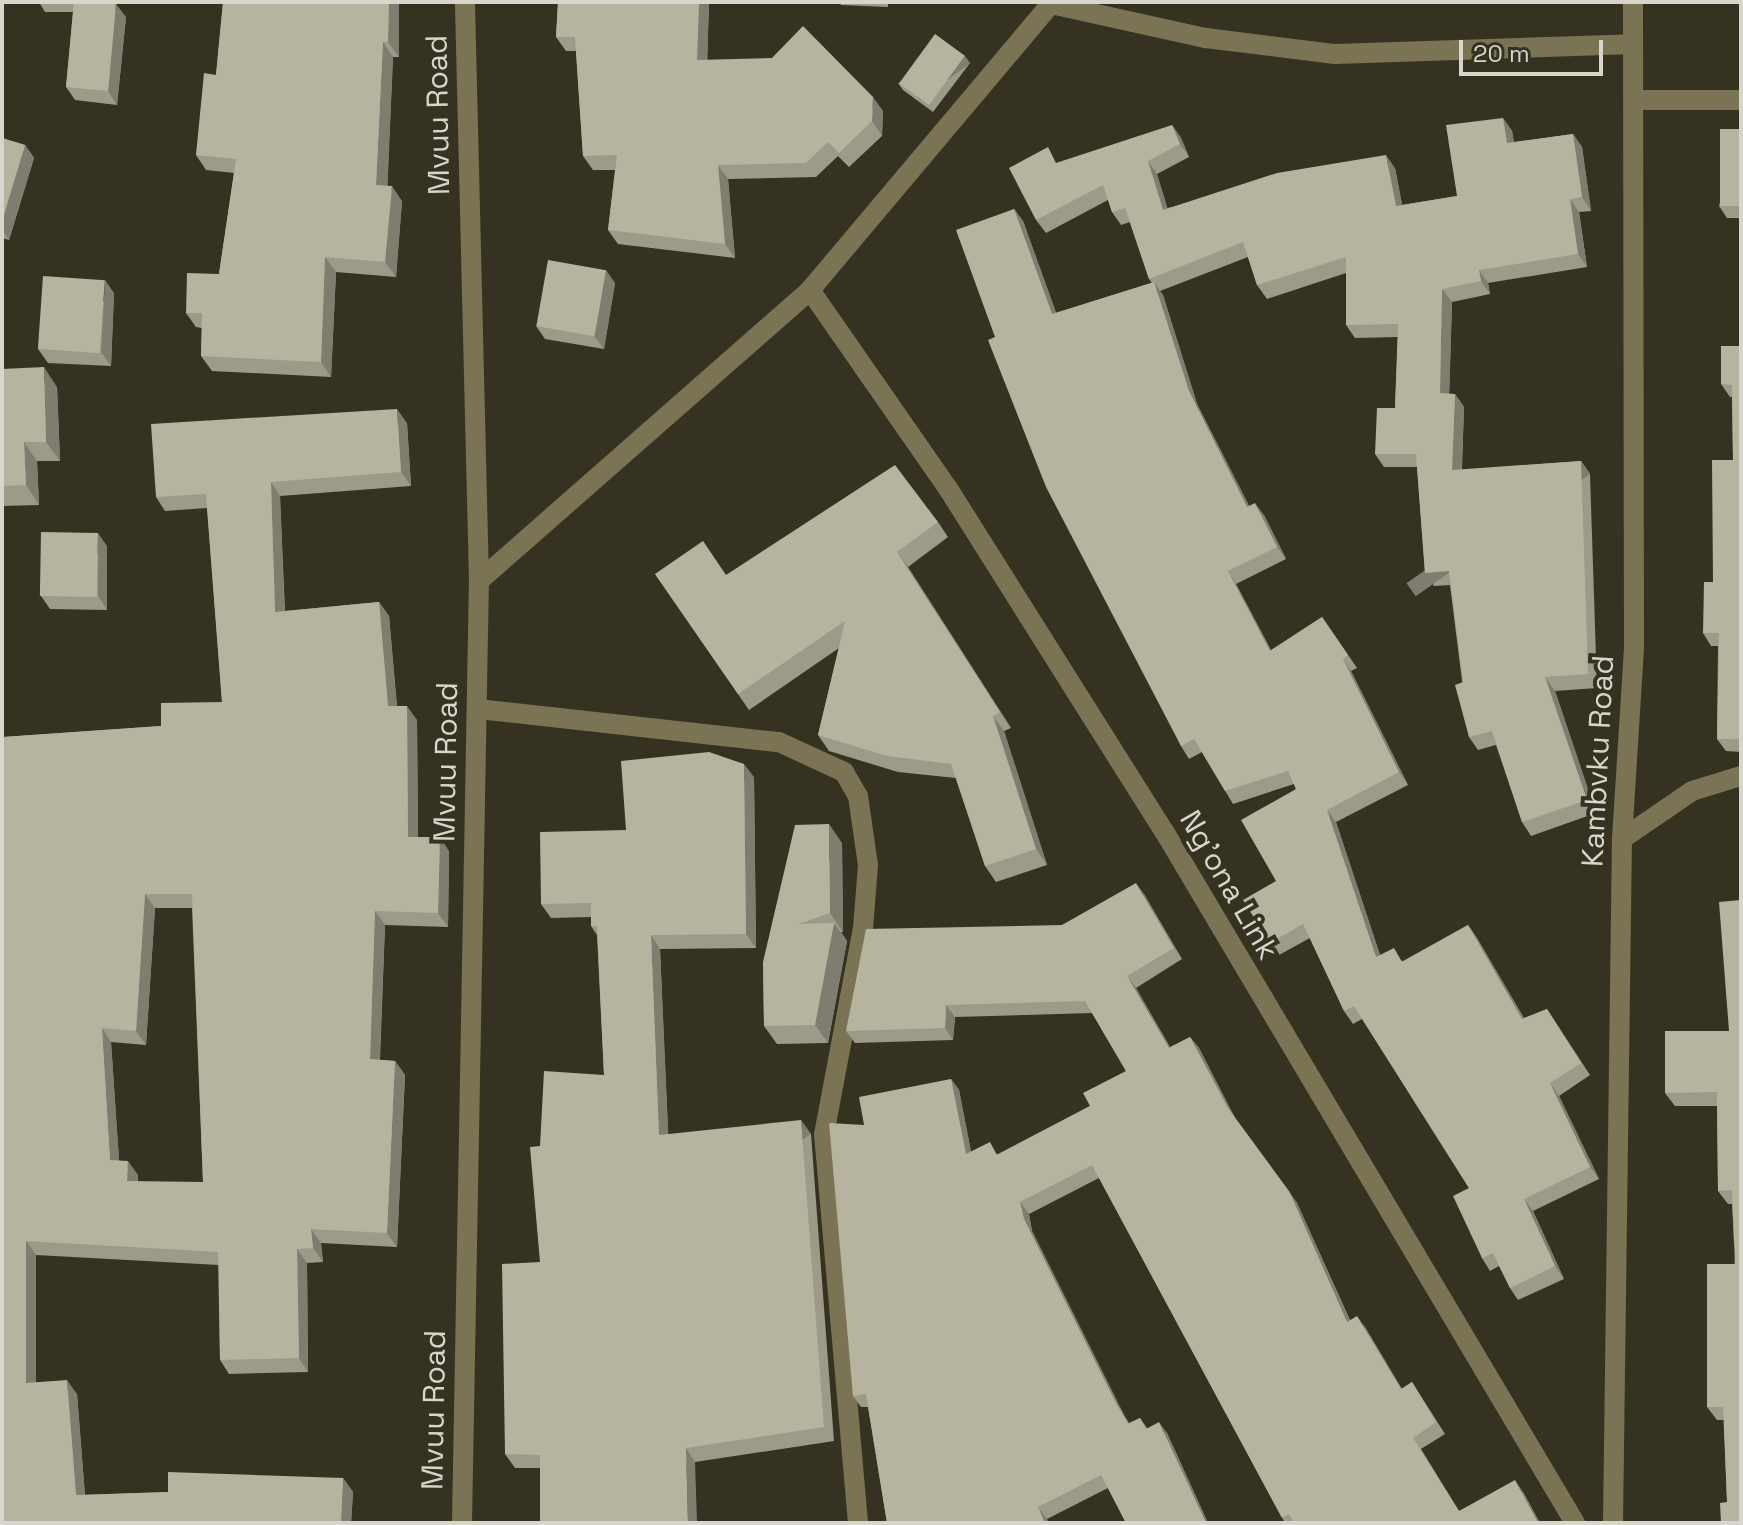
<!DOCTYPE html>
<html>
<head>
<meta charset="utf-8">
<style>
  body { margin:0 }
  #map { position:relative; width:1743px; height:1525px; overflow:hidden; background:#353222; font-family:"Space Grotesk",sans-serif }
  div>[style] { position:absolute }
  .minor>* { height:20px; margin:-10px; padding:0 10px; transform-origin:10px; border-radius:10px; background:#7a7455 }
  .wall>* { inset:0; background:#9d9a89 }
  .shaded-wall>* { inset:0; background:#7f7d6f; transform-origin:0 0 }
  .building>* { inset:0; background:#b6b39f; transform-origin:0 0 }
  span { translate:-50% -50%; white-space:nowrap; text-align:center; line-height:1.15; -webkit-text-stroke:8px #353222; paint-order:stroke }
  .street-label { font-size:30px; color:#d7d6cc }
  .frame { position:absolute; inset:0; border:4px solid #d7d6cc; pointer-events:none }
  .scale { position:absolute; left:1459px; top:40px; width:144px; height:36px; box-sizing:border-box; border:4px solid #d7d6cc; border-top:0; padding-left:10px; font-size:24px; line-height:28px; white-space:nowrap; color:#d7d6cc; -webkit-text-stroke:6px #353222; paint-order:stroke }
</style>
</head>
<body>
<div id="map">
  <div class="minor">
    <div style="left:1051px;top:4px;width:159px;rotate:12.4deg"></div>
    <div style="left:1206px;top:38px;width:130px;rotate:7.1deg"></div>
    <div style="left:1335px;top:54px;width:298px;rotate:-1.9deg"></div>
    <div style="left:1635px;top:100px;width:106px"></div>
    <div style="left:810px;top:290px;width:244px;rotate:55.2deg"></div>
    <div style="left:949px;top:490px;width:403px;rotate:57.8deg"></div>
    <div style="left:1164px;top:831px;width:805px;rotate:59.29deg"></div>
    <div style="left:479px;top:581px;width:441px;rotate:-41.3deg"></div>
    <div style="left:810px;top:290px;width:374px;rotate:-49.9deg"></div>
    <div style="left:478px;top:709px;width:303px;rotate:6.3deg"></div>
    <div style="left:779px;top:742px;width:72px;rotate:24.8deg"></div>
    <div style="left:844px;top:772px;width:28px;rotate:60deg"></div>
    <div style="left:858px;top:796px;width:70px;rotate:81.8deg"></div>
    <div style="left:868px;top:865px;width:63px;rotate:94.5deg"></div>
    <div style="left:863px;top:928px;width:210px;rotate:100.7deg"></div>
    <div style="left:824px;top:1134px;width:390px;rotate:85deg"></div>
    <div style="left:1622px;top:839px;width:85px;rotate:-34.4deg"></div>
    <div style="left:1692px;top:791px;width:51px;rotate:-17deg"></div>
    <div style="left:462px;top:1523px;width:942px;rotate:-88.97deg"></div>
    <div style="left:479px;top:581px;width:579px;rotate:-91.39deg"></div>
    <div style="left:1613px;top:1523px;width:684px;rotate:-89.25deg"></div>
    <div style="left:1622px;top:839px;width:191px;rotate:-86.4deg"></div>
    <div style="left:1634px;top:648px;width:646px;rotate:-90.09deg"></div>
  </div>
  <div class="wall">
    <div style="clip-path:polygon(39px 2px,102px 2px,126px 17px,117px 105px,75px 100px,66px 87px,73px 12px,45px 12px)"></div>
    <div style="clip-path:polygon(223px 2px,399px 2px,399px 57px,393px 57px,387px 186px,402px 201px,396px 277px,336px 272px,331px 377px,212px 371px,201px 356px,202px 328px,196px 327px,186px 313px,219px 274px,234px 173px,206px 170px,196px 155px,216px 75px)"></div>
    <div style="clip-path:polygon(558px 2px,709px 2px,707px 60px,883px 111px,882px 136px,849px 167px,838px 156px,816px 177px,728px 179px,735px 258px,618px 244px,608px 230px,615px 170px,593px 170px,583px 156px,576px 51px,566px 51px,556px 37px)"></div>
    <div style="clip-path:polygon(839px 2px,888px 2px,888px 7px,841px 5px)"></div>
    <div style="clip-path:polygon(970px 63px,933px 112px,903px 90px,898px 83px)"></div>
    <div style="clip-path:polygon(1503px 118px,1512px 131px,1514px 142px,1573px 134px,1582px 147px,1591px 211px,1579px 212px,1587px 267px,1488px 283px,1490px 294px,1452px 302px,1449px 394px,1455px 394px,1464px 407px,1462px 470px,1581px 461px,1590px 474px,1597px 688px,1555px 691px,1596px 813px,1531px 836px,1522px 822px,1496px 745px,1478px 750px,1469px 737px,1450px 585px,1434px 586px,1425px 573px,1417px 467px,1384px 467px,1375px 454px,1395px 408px,1398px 337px,1355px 338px,1346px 325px,1346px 273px,1267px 299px,1257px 285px,1248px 257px,1160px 291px,1163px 295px,1197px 404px,1249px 506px,1264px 515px,1286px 559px,1236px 584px,1271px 650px,1322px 617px,1357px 668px,1351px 671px,1408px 785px,1336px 822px,1380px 955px,1403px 961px,1468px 925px,1477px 938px,1524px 1018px,1547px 1009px,1590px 1075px,1559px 1096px,1599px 1179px,1533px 1211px,1564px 1279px,1518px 1300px,1510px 1288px,1499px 1266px,1490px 1271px,1482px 1258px,1469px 1188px,1362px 1019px,1353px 1024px,1344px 1011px,1310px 938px,1279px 955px,1270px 943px,1276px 881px,1296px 789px,1294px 784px,1233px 804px,1202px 752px,1189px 759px,1181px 746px,995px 337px,1014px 209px,1023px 221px,1056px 313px,1152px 283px,1149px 279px,1130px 222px,1121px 225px,1112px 212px,1108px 200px,1046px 233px,1036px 220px,1172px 125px,1181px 138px,1189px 157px,1157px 174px,1167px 208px,1395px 168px,1402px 205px,1457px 196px)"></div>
    <div style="clip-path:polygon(1741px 129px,1741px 218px,1727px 218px,1719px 206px)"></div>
    <div style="clip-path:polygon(2px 138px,25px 145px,34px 158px,9px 240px,2px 238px)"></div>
    <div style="clip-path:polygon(615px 283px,604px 349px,545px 339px,536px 326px)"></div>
    <div style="clip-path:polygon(114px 293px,111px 366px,48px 363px,38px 349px)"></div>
    <div style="clip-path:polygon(1741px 346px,1741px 752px,1726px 751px,1717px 739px,1718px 646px,1711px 646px,1703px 633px,1713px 582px,1733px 460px,1732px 397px,1730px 397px,1721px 384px)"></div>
    <div style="clip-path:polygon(2px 369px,57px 387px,60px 461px,37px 461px,39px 505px,2px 506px)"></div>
    <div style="clip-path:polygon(evenodd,407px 423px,411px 486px,280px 496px,285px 611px,379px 602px,389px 616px,397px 706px,417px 720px,418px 837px,449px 851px,448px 927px,385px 925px,380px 1060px,395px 1061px,405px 1075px,397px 1247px,321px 1243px,323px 1262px,307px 1263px,308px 1372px,229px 1374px,220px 1360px,219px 1265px,36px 1255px,36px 1382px,77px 1394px,85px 1495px,168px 1492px,343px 1478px,353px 1492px,351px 1523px,2px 1523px,3px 611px,4px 737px,161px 726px,222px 702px,207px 508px,165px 511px,156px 497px,407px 423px,155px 908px,192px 908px,203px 1182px,138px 1182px,138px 1175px,119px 1161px,111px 1042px,146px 1045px,155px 908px)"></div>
    <div style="clip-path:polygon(938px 522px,948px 537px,908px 567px,1011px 728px,1004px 731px,1047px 865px,996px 882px,985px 866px,956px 778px,898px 772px,829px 751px,818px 735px,839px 648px,749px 710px,655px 574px,726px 575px)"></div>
    <div style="clip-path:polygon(107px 546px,107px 610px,50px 609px,41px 596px)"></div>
    <div style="clip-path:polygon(754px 777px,756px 948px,660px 949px,668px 1134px,811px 1134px,834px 1441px,695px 1462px,540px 1468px,515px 1468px,505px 1454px,540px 1262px,540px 1146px,604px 1075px,597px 935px,591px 926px,591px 917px,551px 918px,541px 904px,626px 830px)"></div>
    <div style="clip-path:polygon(842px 843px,843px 932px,841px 932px,847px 941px,828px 1043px,777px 1044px,764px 1026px,763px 962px)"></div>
    <div style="clip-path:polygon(1144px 894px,1182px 959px,1136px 988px,1170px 1047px,1190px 1037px,1199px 1048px,1235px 1118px,1297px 1203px,1350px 1320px,1365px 1327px,1402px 1389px,1412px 1382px,1445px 1434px,1421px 1449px,1459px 1511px,1523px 1492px,1540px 1523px,1285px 1523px,1099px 1178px,1029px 1214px,1032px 1231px,1124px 1415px,1129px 1423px,1140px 1418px,1147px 1428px,1167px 1433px,1208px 1523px,1126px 1523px,1108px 1488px,1047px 1519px,1048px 1523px,887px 1523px,868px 1407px,861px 1407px,853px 1396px,864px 1125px,951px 1079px,959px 1090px,971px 1152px,998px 1154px,1090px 1106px,1126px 1071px,1092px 1013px,955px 1017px,953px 1040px,855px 1043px,846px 1031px,1062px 925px)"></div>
    <div style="clip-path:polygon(1729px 1031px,1741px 1523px,1727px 1502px,1724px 1420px,1717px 1420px,1707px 1407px,1735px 1264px,1732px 1204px,1728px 1204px,1718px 1191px,1717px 1106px,1675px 1106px,1665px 1093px)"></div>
  </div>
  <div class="shaded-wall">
    <div style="clip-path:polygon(389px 2px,399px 2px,399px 57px,388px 42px)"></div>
    <div style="clip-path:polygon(699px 2px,709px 2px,707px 74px,697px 60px)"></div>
    <div style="clip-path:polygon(116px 4px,126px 17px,117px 105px,108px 91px)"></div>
    <div style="clip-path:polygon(383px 42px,393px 57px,387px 200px,376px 185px)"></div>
    <div style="left:965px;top:56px;width:9px;height:62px;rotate:54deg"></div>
    <div style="clip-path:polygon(873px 97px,883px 111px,882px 136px,872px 121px)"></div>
    <div style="clip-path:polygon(1503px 118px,1512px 131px,1516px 157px,1507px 143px)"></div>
    <div style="clip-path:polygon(1172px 125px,1181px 138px,1189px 157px,1180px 144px)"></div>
    <div style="clip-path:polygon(1573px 134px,1582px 147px,1591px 211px,1582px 197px)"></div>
    <div style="clip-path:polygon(25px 145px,34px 158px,9px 240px,2px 230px,2px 221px)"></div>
    <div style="clip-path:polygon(1386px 155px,1395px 168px,1405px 219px,1396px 206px)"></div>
    <div style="clip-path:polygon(1148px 161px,1157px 174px,1172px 223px,1163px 210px)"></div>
    <div style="clip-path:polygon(718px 165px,728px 179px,735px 258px,725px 244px)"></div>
    <div style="clip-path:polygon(392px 186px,402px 201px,396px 277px,385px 262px)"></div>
    <div style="clip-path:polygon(1570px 199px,1579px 212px,1587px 267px,1578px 254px)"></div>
    <div style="clip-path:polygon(1014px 209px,1023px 221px,1061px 326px,1052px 314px)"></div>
    <div style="clip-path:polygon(325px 257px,336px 272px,331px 377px,321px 362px)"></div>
    <div style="clip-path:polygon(606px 270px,615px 283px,604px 349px,594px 336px)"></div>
    <div style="clip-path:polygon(1479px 270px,1488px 283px,1490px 294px,1481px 281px)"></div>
    <div style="clip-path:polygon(105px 280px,114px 293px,111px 366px,101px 352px)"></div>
    <div style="clip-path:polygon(1154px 282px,1163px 295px,1197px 404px,1256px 519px,1247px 507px,1189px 391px)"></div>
    <div style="clip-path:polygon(1442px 289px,1452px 302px,1449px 406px,1440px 393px)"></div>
    <div style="clip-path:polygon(44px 367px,57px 387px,60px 461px,46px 442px)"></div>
    <div style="clip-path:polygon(1455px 394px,1464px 407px,1461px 484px,1452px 470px)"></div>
    <div style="clip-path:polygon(397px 409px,407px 423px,411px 486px,401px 472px)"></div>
    <div style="clip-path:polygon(24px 442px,37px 461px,39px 505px,26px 485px)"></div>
    <div style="left:1581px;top:461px;width:16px;height:213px;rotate:55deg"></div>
    <div style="clip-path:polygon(271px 482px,280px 496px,285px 626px,275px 612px)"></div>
    <div style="clip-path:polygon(1255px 503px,1264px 515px,1286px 559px,1277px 547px)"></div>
    <div style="clip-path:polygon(98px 533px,107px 546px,107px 610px,98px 596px)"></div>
    <div style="clip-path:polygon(897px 552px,908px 567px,1011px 728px,1000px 712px)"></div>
    <div style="clip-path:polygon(1228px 571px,1236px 584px,1278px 664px,1270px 651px)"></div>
    <div style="clip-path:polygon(379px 602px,389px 616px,398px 720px,388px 706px)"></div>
    <div style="clip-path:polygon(2px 609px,3px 611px,4px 752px,2px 749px)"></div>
    <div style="clip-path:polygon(1343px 659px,1351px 671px,1408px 785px,1399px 772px)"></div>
    <div style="clip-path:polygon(1545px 677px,1555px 691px,1596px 813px,1587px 800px)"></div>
    <div style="clip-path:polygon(407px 706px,417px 720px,418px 851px,408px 837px)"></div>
    <div style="clip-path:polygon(993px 716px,1004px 731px,1047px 865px,1036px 849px)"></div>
    <div style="clip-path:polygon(744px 764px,754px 777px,756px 948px,746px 934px)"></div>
    <div style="clip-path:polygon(1327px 810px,1336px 822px,1385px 970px,1376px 957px)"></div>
    <div style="clip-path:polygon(829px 824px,842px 843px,843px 932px,830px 913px)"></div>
    <div style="clip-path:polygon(440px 837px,449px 851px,448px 927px,438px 913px)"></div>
    <div style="clip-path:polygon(1136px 883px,1144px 894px,1182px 959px,1174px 948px)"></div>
    <div style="clip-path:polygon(145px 894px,155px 908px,146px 1045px,136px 1031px)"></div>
    <div style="clip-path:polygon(375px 911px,385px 925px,379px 1073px,370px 1059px)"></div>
    <div style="clip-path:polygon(834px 923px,847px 941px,828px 1043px,815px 1025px)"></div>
    <div style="clip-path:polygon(1468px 925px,1477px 938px,1531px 1031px,1522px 1019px)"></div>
    <div style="clip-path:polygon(651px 935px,660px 949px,669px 1149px,659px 1135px)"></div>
    <div style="clip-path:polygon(1127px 976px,1136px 988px,1177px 1060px,1169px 1048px)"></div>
    <div style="clip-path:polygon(946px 1005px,955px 1017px,953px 1040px,945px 1028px)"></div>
    <div style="clip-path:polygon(102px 1028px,111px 1042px,120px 1174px,110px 1160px)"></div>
    <div style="clip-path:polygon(1190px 1037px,1199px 1048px,1236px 1120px,1228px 1108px)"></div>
    <div style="clip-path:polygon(395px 1061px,405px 1075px,397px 1247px,387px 1233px)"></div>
    <div style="clip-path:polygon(951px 1079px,959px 1090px,974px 1166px,966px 1154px)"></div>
    <div style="clip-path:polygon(1550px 1083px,1559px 1096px,1599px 1179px,1590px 1167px)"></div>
    <div style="left:801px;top:1120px;width:17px;height:308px;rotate:54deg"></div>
    <div style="clip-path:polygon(128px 1161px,138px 1175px,137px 1195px,127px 1181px)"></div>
    <div style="clip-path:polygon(1289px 1191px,1297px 1203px,1355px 1333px,1347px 1322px)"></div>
    <div style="clip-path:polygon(1524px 1199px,1533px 1211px,1564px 1279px,1555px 1266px)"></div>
    <div style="clip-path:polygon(1020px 1202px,1029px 1214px,1032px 1231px,1124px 1415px,1137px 1435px,1116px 1403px,1024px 1219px)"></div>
    <div style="clip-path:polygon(311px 1229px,321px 1243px,323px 1262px,313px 1248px)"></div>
    <div style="clip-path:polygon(26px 1241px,36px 1255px,36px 1397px,26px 1383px)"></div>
    <div style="clip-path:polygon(297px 1249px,307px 1263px,308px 1372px,299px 1358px)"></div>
    <div style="clip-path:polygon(1357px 1316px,1365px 1327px,1409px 1401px,1401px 1389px)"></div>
    <div style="clip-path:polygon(67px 1380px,77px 1394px,86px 1509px,76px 1495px)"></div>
    <div style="clip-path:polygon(1159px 1422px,1167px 1433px,1208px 1523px,1206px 1523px)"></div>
    <div style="clip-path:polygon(686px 1448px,695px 1462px,697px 1523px,688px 1523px)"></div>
    <div style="clip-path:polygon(343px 1478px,353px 1492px,351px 1523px,341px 1523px)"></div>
    <div style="clip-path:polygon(1515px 1480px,1523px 1492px,1540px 1523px,1538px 1523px)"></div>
    <div style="clip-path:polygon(1038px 1507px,1047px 1519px,1048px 1523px,1045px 1523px)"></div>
  </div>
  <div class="building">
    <div style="clip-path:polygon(74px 2px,100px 2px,116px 4px,108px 91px,66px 87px)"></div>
    <div style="clip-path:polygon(223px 2px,389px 2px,388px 42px,383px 42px,376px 185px,392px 186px,385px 262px,325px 257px,321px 362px,201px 356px,202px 313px,186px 313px,187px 273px,219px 274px,236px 159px,196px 155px,204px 73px,216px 75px)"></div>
    <div style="clip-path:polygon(558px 2px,699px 2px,697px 60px,772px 58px,803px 26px,873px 97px,872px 121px,839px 153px,828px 142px,806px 163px,718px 165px,725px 244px,608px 230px,617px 155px,583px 156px,575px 37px,556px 37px)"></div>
    <div style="left:935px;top:34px;width:37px;height:61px;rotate:36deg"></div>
    <div style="clip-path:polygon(1503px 118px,1507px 143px,1573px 134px,1582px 197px,1570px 199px,1578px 254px,1479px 270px,1481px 281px,1442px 289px,1440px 393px,1455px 394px,1452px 470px,1581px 461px,1588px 674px,1545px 677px,1587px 800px,1522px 822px,1492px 731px,1469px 737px,1455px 685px,1463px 682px,1449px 571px,1425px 573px,1416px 454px,1375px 454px,1377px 408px,1395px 408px,1398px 324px,1346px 325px,1346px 257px,1257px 285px,1243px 242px,1149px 279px,1125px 208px,1112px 212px,1103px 185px,1036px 220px,1009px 168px,1048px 147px,1056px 163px,1172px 125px,1180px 144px,1148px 161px,1163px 210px,1277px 173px,1386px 155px,1396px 206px,1457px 196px,1446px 125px)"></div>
    <div style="left:1720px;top:129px;width:21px;height:77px"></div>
    <div style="clip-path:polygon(2px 138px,25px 145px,2px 221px)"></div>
    <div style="clip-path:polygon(1014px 209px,1052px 314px,1154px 282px,1189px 391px,1247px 507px,1255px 503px,1277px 547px,1228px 571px,1270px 651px,1322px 617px,1348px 655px,1343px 659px,1399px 772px,1327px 810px,1376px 957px,1394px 948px,1402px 962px,1468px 925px,1522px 1019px,1547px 1009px,1581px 1063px,1550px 1083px,1590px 1167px,1524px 1199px,1555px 1266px,1510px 1288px,1493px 1253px,1482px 1258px,1453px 1196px,1469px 1188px,1354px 1006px,1344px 1011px,1303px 924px,1270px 943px,1243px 900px,1276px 881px,1241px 820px,1296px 789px,1288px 771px,1225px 791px,1194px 739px,1181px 746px,1046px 487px,988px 340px,995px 337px,956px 230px)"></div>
    <div style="left:548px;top:260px;width:59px;height:67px;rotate:10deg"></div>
    <div style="left:43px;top:276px;width:62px;height:73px;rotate:4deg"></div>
    <div style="clip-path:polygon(1721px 346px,1741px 346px,1741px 739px,1717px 739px,1719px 633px,1703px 633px,1704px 582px,1713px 582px,1712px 460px,1733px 460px,1732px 385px,1721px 384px)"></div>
    <div style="clip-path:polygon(44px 367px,46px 442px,24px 442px,26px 485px,2px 486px,2px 369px)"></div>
    <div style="clip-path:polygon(evenodd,397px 409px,401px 472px,271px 482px,275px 612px,379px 602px,388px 706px,407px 706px,408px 837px,440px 837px,438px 913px,375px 911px,370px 1059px,395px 1061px,387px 1233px,311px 1229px,313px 1248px,297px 1249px,299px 1358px,220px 1360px,218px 1252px,26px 1241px,26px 1383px,67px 1380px,76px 1495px,168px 1492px,168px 1472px,343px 1478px,341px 1523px,2px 1523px,2px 737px,161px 726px,161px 703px,222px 702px,206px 494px,156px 497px,151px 424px,397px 409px,145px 894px,192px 894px,203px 1182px,127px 1181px,128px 1161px,110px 1160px,102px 1028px,136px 1031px,145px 894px)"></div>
    <div style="clip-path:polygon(895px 465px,938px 522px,897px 552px,1000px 712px,993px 716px,1036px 849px,985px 866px,951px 764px,887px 756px,818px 735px,845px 621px,738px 694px,655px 574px,703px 541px,726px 575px)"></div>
    <div style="left:41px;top:532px;width:57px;height:64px;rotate:1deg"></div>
    <div style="clip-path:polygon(709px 752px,744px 764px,746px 934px,651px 935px,659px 1135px,801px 1120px,824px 1427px,686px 1448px,688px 1523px,540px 1523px,540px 1455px,505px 1454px,502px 1264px,540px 1262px,530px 1147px,540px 1146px,544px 1071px,604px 1075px,597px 926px,591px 926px,591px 903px,541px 904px,540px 832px,626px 830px,621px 761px)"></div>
    <div style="clip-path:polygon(829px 824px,830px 913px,798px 924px,834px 923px,815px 1025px,764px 1026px,763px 962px,795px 825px)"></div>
    <div style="clip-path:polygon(1136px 883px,1174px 948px,1127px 976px,1169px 1048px,1190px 1037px,1228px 1108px,1289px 1191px,1347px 1322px,1357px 1316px,1401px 1389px,1412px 1382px,1436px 1422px,1413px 1438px,1459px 1511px,1515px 1480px,1538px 1523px,1294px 1523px,1289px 1514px,1282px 1518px,1092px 1165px,1020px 1202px,1024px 1219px,1116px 1403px,1128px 1424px,1140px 1418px,1146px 1429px,1159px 1422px,1206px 1523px,1126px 1523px,1101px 1475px,1038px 1507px,1045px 1523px,887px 1523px,866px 1394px,853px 1396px,829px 1123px,864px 1125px,859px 1097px,951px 1079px,966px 1154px,990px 1142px,997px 1155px,1090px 1106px,1083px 1093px,1126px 1071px,1085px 1001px,946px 1005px,945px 1028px,846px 1031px,866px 929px,1062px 925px)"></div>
    <div style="clip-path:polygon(1741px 900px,1741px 1523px,1721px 1523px,1720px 1503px,1727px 1502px,1723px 1407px,1707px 1407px,1707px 1264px,1735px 1264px,1732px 1190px,1718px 1191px,1717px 1092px,1665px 1093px,1665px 1031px,1729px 1031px,1719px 902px)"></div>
  </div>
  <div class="street-label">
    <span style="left:438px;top:115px;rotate:-91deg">Mvuu Road</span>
    <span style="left:1598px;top:761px;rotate:-87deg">Kambvku Road</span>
    <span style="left:446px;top:762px;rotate:-89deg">Mvuu Road</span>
    <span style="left:1229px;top:885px;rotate:60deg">Ng'ona Link</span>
    <span style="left:434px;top:1410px;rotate:-89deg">Mvuu Road</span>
  </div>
  <div class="frame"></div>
  <div class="scale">20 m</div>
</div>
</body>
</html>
